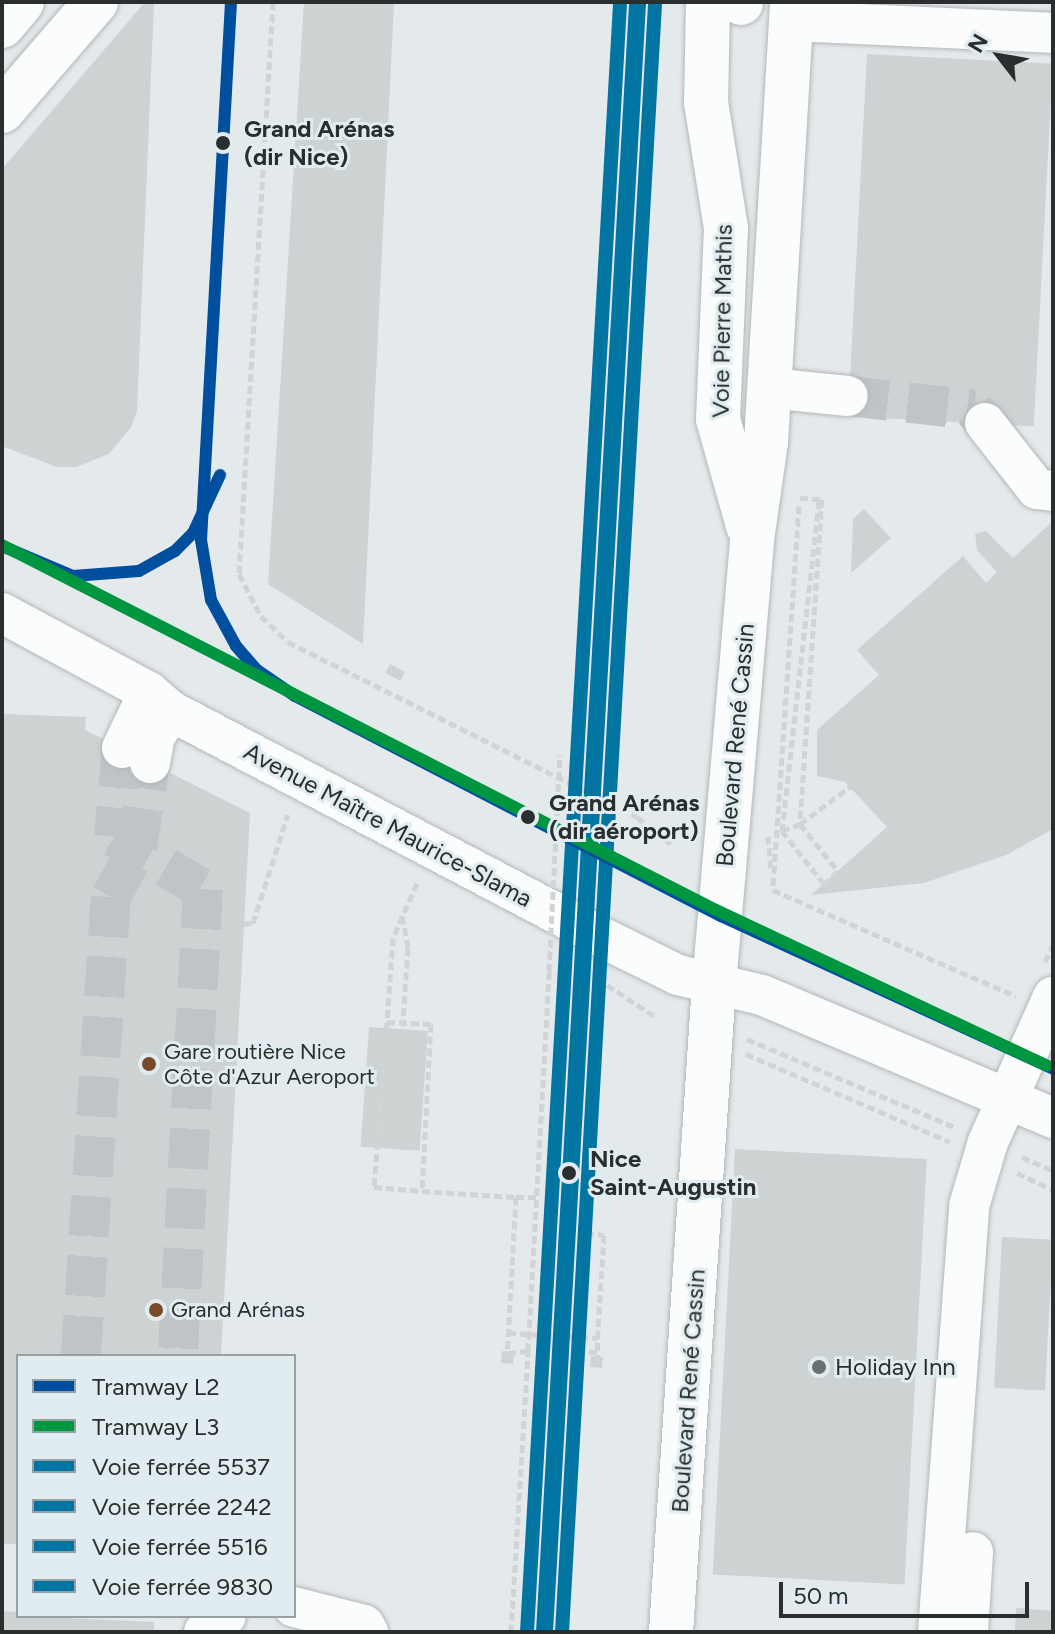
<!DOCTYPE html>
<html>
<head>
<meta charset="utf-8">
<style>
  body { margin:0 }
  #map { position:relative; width:1055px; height:1634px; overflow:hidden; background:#e4eaec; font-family:Figtree,sans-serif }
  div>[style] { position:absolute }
  .building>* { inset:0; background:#cdd2d3; transform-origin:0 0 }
  .minor-tunnel>* { height:40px; margin-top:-20px; transform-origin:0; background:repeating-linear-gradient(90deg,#bfc4c6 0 40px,transparent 0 60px) }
  .path>* { height:5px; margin-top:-2.5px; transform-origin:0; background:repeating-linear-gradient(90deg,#d1d3d4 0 8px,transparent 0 12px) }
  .roads { filter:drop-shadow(0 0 2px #b3b7b9) drop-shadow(0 0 2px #b3b7b9) }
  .minor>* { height:40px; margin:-20px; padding:0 20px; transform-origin:20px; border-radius:20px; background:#fbfcfc }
  .major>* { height:44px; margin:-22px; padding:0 22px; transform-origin:22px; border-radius:22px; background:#fbfcfc }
  .highway>* { height:44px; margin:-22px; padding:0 22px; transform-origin:22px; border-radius:22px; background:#fbfcfc }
  .path-bridge>* { height:5px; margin-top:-2.5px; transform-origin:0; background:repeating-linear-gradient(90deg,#d1d3d4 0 8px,transparent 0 12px) }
  .rail-1>* { height:14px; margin:-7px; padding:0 7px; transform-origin:7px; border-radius:7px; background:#0075a1 }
  .rail-2>* { height:14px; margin:-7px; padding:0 7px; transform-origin:7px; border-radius:7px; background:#0075a1 }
  .rail-3>* { height:14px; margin:-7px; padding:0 7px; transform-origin:7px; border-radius:7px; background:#0075a1 }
  .rail-4>* { height:14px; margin:-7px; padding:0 7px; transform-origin:7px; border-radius:7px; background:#0075a1 }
  .tram-1>* { height:12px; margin:-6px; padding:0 6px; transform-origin:6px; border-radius:6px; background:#004f9f }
  .tram-2>* { height:12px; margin:-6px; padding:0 6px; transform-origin:6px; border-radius:6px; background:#009640 }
  .dots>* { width:22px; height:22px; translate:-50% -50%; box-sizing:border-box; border:4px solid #e0ecef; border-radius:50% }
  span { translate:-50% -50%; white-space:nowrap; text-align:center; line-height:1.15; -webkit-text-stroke:6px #e0ecef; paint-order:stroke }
  .bus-label { font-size:22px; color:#2a2e2f }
  .left { translate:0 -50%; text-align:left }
  .stop-label { font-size:24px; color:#2a2e2f; font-weight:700 }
  .street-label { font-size:24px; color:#2a2e2f }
  .poi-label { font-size:24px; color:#2a2e2f }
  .frame { position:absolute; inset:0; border:4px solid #2a2e2f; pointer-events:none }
  .legend { position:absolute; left:16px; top:1354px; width:280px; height:264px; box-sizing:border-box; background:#e0ecef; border:2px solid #97a0a2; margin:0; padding:10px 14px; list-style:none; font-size:24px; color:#2a2e2f }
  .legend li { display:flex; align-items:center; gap:16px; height:40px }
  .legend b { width:40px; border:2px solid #97a0a2 }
  .north { position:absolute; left:959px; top:16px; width:80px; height:80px; -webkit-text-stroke:6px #e0ecef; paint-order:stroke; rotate:301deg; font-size:22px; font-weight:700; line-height:32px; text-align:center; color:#2a2e2f }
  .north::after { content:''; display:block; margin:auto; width:28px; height:36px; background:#2a2e2f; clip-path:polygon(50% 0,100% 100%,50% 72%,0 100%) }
  .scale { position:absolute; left:779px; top:1582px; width:250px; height:36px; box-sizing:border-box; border:4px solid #2a2e2f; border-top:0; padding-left:10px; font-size:24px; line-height:28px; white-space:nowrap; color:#2a2e2f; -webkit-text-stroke:6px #e0ecef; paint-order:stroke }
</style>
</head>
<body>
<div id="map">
  <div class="building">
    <div style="clip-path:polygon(145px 2px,154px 2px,137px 411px,131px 427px,109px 454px,76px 467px,57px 467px,2px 446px,2px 169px)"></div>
    <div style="clip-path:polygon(304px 2px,394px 2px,363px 644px,268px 584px)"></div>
    <div style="left:867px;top:54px;width:186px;height:363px;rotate:3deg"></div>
    <div style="clip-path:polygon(864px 509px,891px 538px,851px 573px,853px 519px)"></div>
    <div style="clip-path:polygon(1053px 521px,1053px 829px,1006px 855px,924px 883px,811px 895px,887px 827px,845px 782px,817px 776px,817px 730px,879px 675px,857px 650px,963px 556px,986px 583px,997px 572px,977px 550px,975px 534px,986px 531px,1013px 558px)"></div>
    <div style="left:390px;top:664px;width:17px;height:10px;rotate:28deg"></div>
    <div style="clip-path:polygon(2px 714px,86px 717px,85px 730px,250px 813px,221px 1356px,18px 1356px,18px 1544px,2px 1544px)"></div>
    <div style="left:369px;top:1027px;width:59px;height:120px;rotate:4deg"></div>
    <div style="left:735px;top:1149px;width:192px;height:426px;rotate:3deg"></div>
    <div style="left:1002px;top:1237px;width:51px;height:151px;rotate:3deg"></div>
    <div style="left:502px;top:1351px;width:12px;height:12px;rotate:5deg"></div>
    <div style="left:591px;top:1356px;width:12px;height:11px;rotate:5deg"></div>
    <div style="clip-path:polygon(1016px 1608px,1053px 1611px,1053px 1632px,1015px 1632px)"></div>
    <div style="clip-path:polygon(2px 1611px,18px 1612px,18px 1616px,154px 1622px,154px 1632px,2px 1632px)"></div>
  </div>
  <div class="minor-tunnel">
    <div style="left:848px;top:396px;width:127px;rotate:6.3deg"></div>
    <div style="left:974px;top:410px;width:17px;rotate:50deg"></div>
    <div style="left:122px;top:748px;width:89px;rotate:95.1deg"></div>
    <div style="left:114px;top:837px;width:103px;rotate:30.3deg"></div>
    <div style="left:203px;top:889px;width:468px;rotate:93.1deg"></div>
    <div style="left:81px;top:1356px;width:460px;rotate:-86.3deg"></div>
    <div style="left:111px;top:897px;width:55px;rotate:-62deg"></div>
    <div style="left:137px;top:848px;width:86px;rotate:-81.3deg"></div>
  </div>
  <div class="path">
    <div style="left:273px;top:2px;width:573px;rotate:93.4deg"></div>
    <div style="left:239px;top:574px;width:47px;rotate:62.4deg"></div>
    <div style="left:261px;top:616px;width:37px;rotate:44deg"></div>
    <div style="left:288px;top:642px;width:390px;rotate:26.6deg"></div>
    <div style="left:637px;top:817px;width:43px;rotate:38.5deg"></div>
    <div style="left:800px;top:498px;width:22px;rotate:3deg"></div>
    <div style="left:822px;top:499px;width:326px;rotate:93.9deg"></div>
    <div style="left:800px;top:824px;width:60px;rotate:51deg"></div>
    <div style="left:838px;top:871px;width:19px;rotate:137deg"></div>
    <div style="left:824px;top:884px;width:68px;rotate:-128.4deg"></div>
    <div style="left:782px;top:831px;width:334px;rotate:-83.6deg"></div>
    <div style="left:799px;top:506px;width:385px;rotate:93.9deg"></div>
    <div style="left:773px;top:890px;width:265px;rotate:23.6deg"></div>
    <div style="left:782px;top:831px;width:19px;rotate:-21deg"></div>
    <div style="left:800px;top:824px;width:64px;rotate:-36.7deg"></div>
    <div style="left:768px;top:836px;width:34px;rotate:85deg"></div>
    <div style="left:417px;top:883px;width:60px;rotate:113.6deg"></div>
    <div style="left:393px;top:938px;width:84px;rotate:94.1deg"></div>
    <div style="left:387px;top:1022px;width:44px;rotate:2.6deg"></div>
    <div style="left:431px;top:1024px;width:167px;rotate:93.1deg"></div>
    <div style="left:422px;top:1191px;width:94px;rotate:3.7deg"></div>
    <div style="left:516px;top:1197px;width:160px;rotate:93.2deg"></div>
    <div style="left:402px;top:916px;width:33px;rotate:79deg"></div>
    <div style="left:408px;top:948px;width:74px;rotate:93.9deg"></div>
    <div style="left:244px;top:924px;width:9px;rotate:-6deg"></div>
    <div style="left:253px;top:923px;width:114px;rotate:-72.2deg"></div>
    <div style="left:1045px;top:962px;width:19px;rotate:-65deg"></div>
    <div style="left:607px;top:985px;width:59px;rotate:33.1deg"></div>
    <div style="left:387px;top:1022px;width:166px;rotate:94.5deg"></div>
    <div style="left:374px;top:1187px;width:48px;rotate:4.8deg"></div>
    <div style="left:747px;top:1039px;width:225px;rotate:23deg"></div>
    <div style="left:746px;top:1054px;width:222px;rotate:23.3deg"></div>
    <div style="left:1022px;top:1157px;width:34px;rotate:24deg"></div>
    <div style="left:1017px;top:1173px;width:40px;rotate:25deg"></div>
    <div style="left:516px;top:1197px;width:20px"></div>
    <div style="left:586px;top:1233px;width:18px;rotate:6deg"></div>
    <div style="left:604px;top:1235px;width:92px;rotate:93.7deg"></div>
    <div style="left:508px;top:1353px;width:20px;rotate:-6deg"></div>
    <div style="left:528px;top:1351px;width:381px;rotate:-86.8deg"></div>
    <div style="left:597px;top:1362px;width:10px;rotate:-90deg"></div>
    <div style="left:597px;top:1352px;width:18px;rotate:-177deg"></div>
    <div style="left:579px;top:1351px;width:355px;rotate:-86.6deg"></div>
    <div style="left:511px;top:1632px;width:282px;rotate:-86.5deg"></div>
    <div style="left:563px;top:1632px;width:281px;rotate:-86.7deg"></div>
  </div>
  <div class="roads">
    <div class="minor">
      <div style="left:790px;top:21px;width:263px;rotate:2.6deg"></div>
      <div style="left:769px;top:388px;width:79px;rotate:5.8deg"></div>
      <div style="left:985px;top:423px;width:84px;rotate:51.8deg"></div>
      <div style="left:1037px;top:489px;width:16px;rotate:7deg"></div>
      <div style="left:2px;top:613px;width:167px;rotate:28.3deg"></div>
      <div style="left:149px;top:692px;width:29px;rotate:41deg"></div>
      <div style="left:171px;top:711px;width:477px;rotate:27.7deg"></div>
      <div style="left:593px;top:933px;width:95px;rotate:26.3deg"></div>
      <div style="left:678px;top:975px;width:86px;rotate:13.4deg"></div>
      <div style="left:762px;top:995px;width:316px;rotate:22.9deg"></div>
      <div style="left:122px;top:748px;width:62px;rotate:-64.3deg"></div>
      <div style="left:150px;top:763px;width:27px;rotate:-80deg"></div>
      <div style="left:155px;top:736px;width:30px;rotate:-57deg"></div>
      <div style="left:294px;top:1607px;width:72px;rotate:14.4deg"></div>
      <div style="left:364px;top:1625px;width:8px;rotate:60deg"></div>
      <div style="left:204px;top:1632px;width:27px;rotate:-36deg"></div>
      <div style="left:938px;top:1632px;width:427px;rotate:-85.8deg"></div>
      <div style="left:969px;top:1206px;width:67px;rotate:-73.5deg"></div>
      <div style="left:988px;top:1142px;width:159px;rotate:-65.9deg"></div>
      <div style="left:968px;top:1632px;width:80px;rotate:-86.4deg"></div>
    </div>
    <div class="major">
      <div style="left:708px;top:2px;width:100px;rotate:91.1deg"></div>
      <div style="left:706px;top:102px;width:128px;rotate:81deg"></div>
      <div style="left:726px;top:228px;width:191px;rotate:92.4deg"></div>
      <div style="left:718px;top:419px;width:111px;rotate:74.3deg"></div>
      <div style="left:741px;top:3px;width:1px;rotate:-90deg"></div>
      <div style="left:2px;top:111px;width:144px;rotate:-49.2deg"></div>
      <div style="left:671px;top:1632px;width:648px;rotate:-86.2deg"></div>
      <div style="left:714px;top:985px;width:447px;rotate:-85.1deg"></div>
      <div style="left:752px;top:540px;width:99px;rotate:-81.9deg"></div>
      <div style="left:766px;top:442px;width:441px;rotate:-86.6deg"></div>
    </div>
    <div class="highway">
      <div style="left:2px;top:26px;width:31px;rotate:-50deg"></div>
    </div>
  </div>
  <div class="path-bridge">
    <div style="left:549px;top:971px;width:217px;rotate:-87.1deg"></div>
    <div style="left:600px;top:997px;width:236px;rotate:-86.8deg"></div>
    <div style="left:508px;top:1333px;width:90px;rotate:3.2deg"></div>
    <div style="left:597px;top:1362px;width:35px;rotate:-88deg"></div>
  </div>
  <div class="rail-1">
    <div style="left:527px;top:1632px;width:1633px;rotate:-86.73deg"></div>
  </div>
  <div class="rail-2">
    <div style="left:546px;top:1632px;width:1633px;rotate:-86.73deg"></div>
  </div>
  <div class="rail-3">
    <div style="left:562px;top:1632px;width:1632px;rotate:-86.73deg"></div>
  </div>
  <div class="rail-4">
    <div style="left:543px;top:1632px;width:1632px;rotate:-86.73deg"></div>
  </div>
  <div class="tram-1">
    <div style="left:231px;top:2px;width:539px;rotate:93.19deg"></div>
    <div style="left:201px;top:540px;width:61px;rotate:80.5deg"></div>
    <div style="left:211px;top:600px;width:52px;rotate:61.5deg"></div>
    <div style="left:236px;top:646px;width:32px;rotate:49deg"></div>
    <div style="left:257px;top:670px;width:46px;rotate:34.4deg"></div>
    <div style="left:295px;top:696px;width:263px;rotate:27.4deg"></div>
    <div style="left:528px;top:817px;width:217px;rotate:27.2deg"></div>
    <div style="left:721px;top:916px;width:366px;rotate:24.7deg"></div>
    <div style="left:2px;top:546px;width:77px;rotate:22.9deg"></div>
    <div style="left:73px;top:576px;width:66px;rotate:-4.3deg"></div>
    <div style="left:139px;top:571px;width:41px;rotate:-29.1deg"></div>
    <div style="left:175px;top:551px;width:25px;rotate:-45deg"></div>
    <div style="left:193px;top:533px;width:64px;rotate:-65deg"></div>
  </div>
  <div class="tram-2">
    <div style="left:2px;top:545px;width:802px;rotate:27.08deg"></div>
    <div style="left:716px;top:910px;width:365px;rotate:25.2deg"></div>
  </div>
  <div class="dots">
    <div style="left:223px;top:143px;background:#2a2e2f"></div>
    <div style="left:528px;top:817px;background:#2a2e2f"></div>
    <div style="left:149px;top:1064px;background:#7a4b2a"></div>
    <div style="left:569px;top:1173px;background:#2a2e2f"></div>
    <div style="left:156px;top:1310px;background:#7a4b2a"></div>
    <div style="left:819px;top:1367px;background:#6b7071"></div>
  </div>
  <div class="bus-label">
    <span class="left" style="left:164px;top:1064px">Gare routière Nice<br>Côte d'Azur Aeroport</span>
    <span class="left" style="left:171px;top:1310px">Grand Arénas</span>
  </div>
  <div class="stop-label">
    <span class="left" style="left:244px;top:143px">Grand Arénas<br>(dir Nice)</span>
    <span class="left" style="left:549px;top:817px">Grand Arénas<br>(dir aéroport)</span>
    <span class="left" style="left:590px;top:1173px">Nice<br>Saint-Augustin</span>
  </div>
  <div class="street-label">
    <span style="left:722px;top:321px;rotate:-89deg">Voie Pierre Mathis</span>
    <span style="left:735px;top:745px;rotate:-85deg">Boulevard René Cassin</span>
    <span style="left:388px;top:825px;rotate:28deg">Avenue Maître Maurice-Slama</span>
    <span style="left:688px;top:1391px;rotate:-86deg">Boulevard René Cassin</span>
  </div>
  <div class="poi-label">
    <span class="left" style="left:835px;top:1367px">Holiday Inn</span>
  </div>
  <div class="frame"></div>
  <ul class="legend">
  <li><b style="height:10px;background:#004f9f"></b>Tramway L2</li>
  <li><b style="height:10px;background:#009640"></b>Tramway L3</li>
  <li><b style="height:10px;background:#0075a1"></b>Voie ferrée 5537</li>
  <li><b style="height:10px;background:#0075a1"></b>Voie ferrée 2242</li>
  <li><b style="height:10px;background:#0075a1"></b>Voie ferrée 5516</li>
  <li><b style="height:10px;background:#0075a1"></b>Voie ferrée 9830</li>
  </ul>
  <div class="north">N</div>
  <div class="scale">50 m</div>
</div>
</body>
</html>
